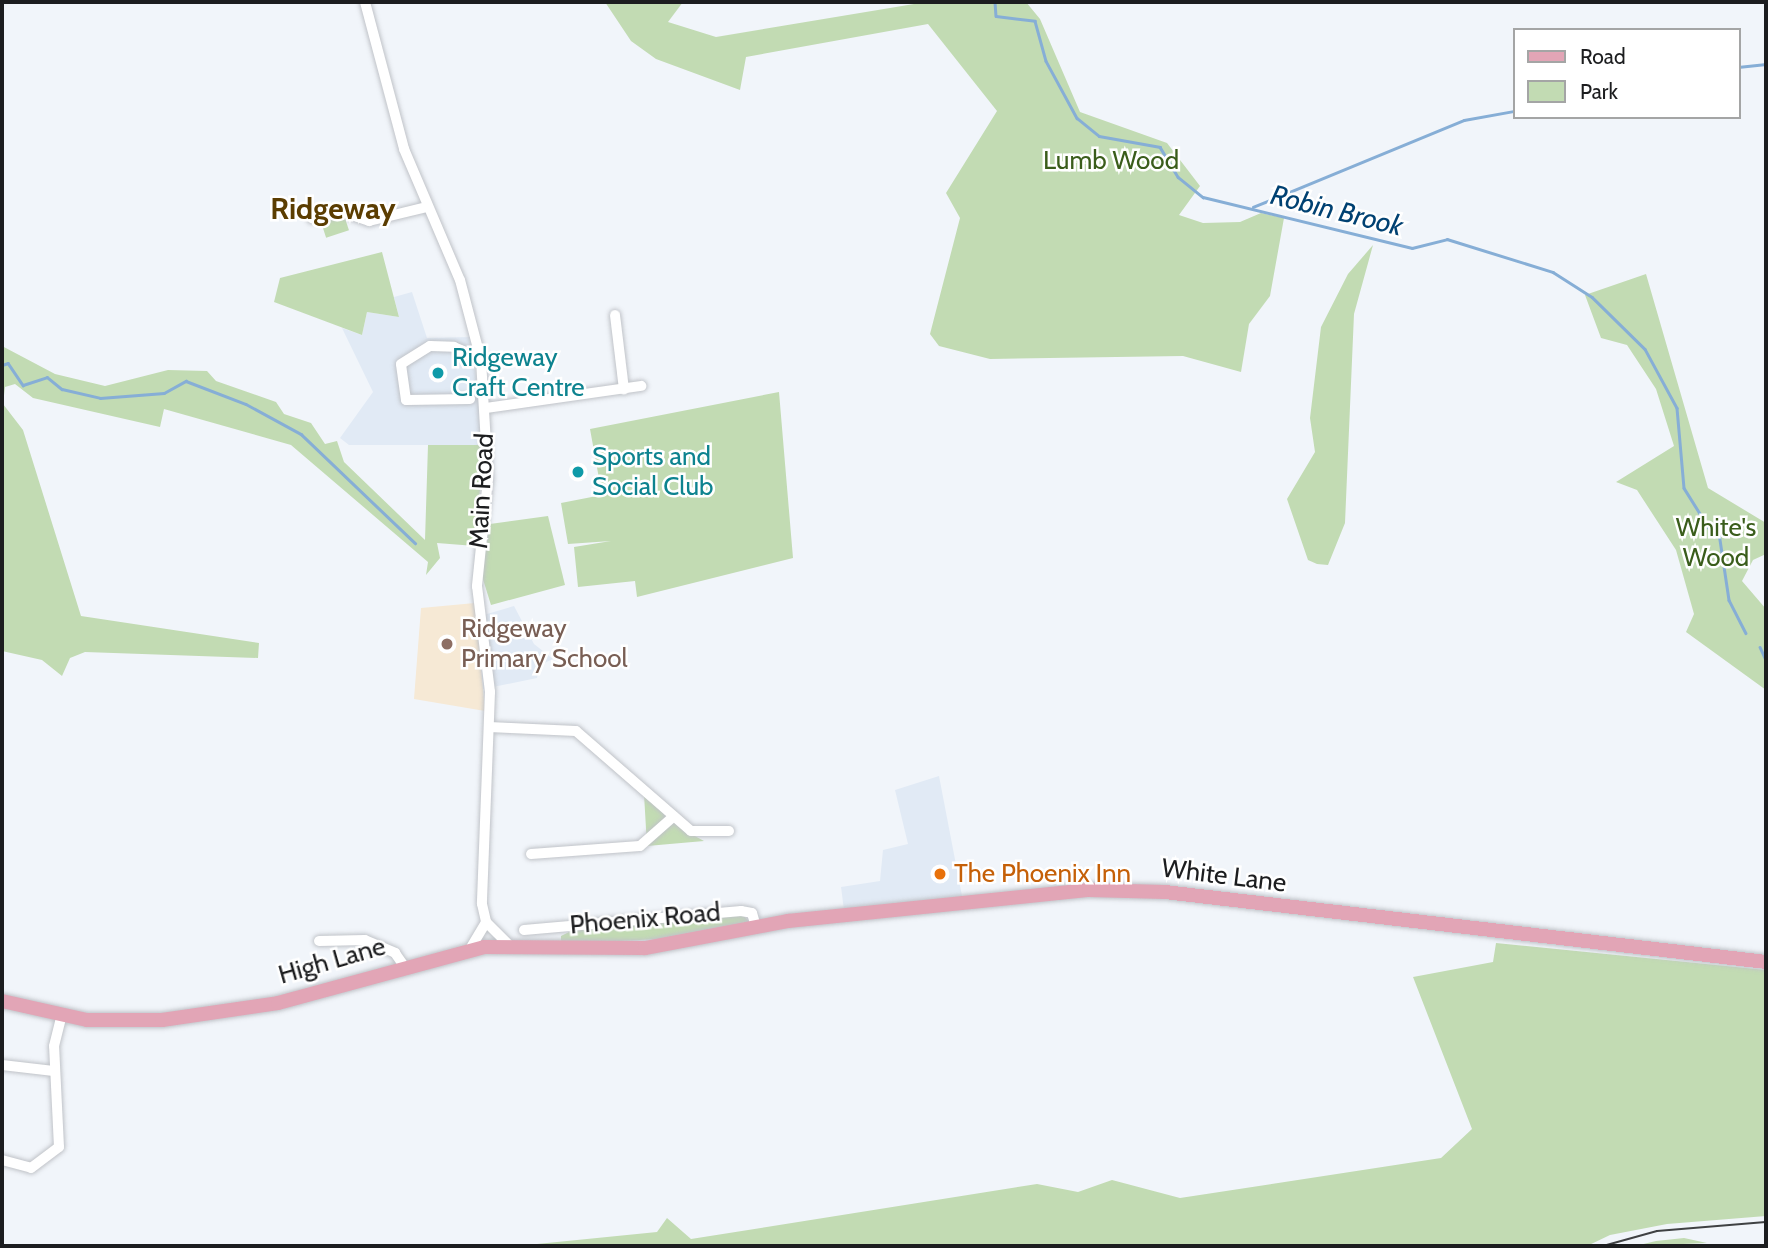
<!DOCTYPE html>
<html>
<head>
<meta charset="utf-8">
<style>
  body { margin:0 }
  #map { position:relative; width:1768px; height:1248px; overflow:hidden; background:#f1f5fa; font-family:Cabin,sans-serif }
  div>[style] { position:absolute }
  .built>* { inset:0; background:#e1eaf5 }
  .education>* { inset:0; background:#f6e9d5 }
  .green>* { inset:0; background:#c2dbb3; transform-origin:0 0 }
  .stream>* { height:2.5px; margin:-1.25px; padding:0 1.25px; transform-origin:1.25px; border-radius:1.25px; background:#86aed6 }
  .roads { filter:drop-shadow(0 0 2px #c0c3c8) drop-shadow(0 0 2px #c0c3c8) }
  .minor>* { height:10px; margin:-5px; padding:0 5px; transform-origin:5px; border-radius:5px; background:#fff }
  .major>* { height:14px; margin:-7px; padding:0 7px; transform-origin:7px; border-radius:7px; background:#e2a5b6 }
  .tram>* { height:2px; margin:-1px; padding:0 1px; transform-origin:1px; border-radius:1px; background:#3f4143 }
  .dots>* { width:19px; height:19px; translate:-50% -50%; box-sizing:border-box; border:4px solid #fff; border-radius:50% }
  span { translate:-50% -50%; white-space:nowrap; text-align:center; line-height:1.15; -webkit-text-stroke:5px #fff; paint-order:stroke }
  .park-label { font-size:26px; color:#3a5d1b }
  .culture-label { font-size:26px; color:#0d838f }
  .left { translate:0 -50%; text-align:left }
  .street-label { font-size:26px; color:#1c1d1f }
  .education-label { font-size:26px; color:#785e54 }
  .food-label { font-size:26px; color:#c56008 }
  .water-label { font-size:28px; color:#004172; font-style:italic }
  .quarter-label { font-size:30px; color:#5b3d01; font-weight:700 }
  .frame { position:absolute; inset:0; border:4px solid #1c1d1f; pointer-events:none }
  .legend { position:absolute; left:1513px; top:28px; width:228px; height:91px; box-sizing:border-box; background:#fff; border:2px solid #a4a5a5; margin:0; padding:9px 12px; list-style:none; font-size:21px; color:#1c1d1f }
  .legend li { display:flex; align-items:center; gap:14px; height:35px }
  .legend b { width:35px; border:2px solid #a4a5a5 }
</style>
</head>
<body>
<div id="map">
  <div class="built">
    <div style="clip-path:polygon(412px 292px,427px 338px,471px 337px,484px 445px,349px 445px,340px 438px,373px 392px,342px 328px,362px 335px,367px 312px,399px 317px,394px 297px)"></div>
    <div style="clip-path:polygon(514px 606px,534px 644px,553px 659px,540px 665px,537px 678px,483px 689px,477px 617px)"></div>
    <div style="clip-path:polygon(939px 776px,962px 896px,844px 910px,841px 887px,880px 881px,883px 850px,908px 844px,895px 790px)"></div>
  </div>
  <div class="education">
    <div style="clip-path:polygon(475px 603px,485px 711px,414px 699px,421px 608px)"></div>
  </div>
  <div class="green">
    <div style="clip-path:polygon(605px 2px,683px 2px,668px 22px,716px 37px,926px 2px,1026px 2px,1040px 19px,1080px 112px,1167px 143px,1200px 186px,1179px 215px,1203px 223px,1240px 222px,1261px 213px,1284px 218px,1270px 296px,1249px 324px,1241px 372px,1183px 356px,990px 359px,939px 346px,930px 334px,960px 218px,946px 193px,997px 111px,928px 24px,746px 57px,740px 90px,656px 59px,631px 41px)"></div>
    <div style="left:344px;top:215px;width:16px;height:24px;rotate:72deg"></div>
    <div style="clip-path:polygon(1373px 245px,1354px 314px,1345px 523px,1328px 565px,1317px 564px,1308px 560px,1287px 499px,1315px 452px,1310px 418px,1321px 327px,1348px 274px)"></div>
    <div style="clip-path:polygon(382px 252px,399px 317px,367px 312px,362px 335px,274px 302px,280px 278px)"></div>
    <div style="clip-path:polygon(1646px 274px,1708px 488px,1766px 523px,1766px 554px,1753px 560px,1742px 581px,1766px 609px,1766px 690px,1686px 632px,1694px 614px,1676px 550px,1637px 490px,1616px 482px,1674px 446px,1656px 389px,1627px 345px,1601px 338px,1585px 295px)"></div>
    <div style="clip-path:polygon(2px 346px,55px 374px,105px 386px,168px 370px,207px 371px,216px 381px,276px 402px,284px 414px,311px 423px,325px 444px,337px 441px,344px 462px,425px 540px,428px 445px,484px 445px,475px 546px,437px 543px,440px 558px,426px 575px,428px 562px,291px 445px,164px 409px,160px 427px,33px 398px,15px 384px,5px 387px,3px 404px,23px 430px,81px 616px,259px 643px,258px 658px,85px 652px,70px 658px,62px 676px,42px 660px,2px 651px)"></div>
    <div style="clip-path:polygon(779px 392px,793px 558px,637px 597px,635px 581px,578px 587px,574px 547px,611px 541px,568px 544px,561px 503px,602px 495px,590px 429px)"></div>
    <div style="clip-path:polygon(548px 516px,565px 585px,491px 605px,481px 573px,490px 524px)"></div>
    <div style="clip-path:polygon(644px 794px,693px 835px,704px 841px,647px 846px)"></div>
    <div style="clip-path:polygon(742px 913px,750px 924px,659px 939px,561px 944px,561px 936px,573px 930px)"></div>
    <div style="clip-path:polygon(1496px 943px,1766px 970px,1766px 1216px,1667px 1224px,1610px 1235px,1587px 1246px,517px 1246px,657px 1232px,667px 1218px,691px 1239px,1037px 1184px,1078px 1192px,1112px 1180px,1180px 1198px,1441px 1158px,1472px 1129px,1413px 977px,1493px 962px)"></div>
    <div style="clip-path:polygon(1684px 1238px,1707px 1243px,1635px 1246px,1656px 1241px)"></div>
  </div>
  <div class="stream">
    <div style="left:995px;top:2px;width:14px;rotate:86deg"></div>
    <div style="left:996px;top:16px;width:39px;rotate:7deg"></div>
    <div style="left:1035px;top:21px;width:41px;rotate:74.6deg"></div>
    <div style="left:1046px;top:61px;width:65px;rotate:61.5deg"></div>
    <div style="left:1077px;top:118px;width:28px;rotate:39deg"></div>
    <div style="left:1099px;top:136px;width:62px;rotate:10.2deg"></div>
    <div style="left:1160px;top:147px;width:35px;rotate:59deg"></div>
    <div style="left:1178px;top:177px;width:32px;rotate:39deg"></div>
    <div style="left:1203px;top:197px;width:215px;rotate:13.7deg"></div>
    <div style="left:1412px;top:248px;width:36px;rotate:-14deg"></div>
    <div style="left:1447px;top:239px;width:111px;rotate:17.3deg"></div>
    <div style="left:1553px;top:272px;width:46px;rotate:32.7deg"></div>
    <div style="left:1592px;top:297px;width:74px;rotate:44.5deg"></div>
    <div style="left:1645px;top:349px;width:67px;rotate:61.5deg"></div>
    <div style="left:1677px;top:408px;width:80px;rotate:85deg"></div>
    <div style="left:1684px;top:488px;width:47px;rotate:58deg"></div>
    <div style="left:1709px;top:528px;width:11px;rotate:27deg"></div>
    <div style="left:1719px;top:533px;width:68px;rotate:81.5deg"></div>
    <div style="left:1729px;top:600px;width:37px;rotate:63deg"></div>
    <div style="left:1738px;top:67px;width:28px;rotate:-6deg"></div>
    <div style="left:1253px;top:207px;width:228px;rotate:-22.4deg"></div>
    <div style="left:1464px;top:120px;width:51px;rotate:-10.2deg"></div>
    <div style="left:2px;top:365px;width:6px;rotate:-18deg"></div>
    <div style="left:8px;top:363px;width:27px;rotate:56deg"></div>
    <div style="left:23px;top:385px;width:25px;rotate:-18deg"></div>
    <div style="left:47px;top:377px;width:19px;rotate:39deg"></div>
    <div style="left:62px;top:389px;width:39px;rotate:13deg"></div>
    <div style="left:100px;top:398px;width:64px;rotate:-4.5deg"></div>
    <div style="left:164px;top:393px;width:25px;rotate:-29deg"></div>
    <div style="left:186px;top:381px;width:64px;rotate:21deg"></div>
    <div style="left:246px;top:404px;width:63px;rotate:28.6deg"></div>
    <div style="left:301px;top:434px;width:158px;rotate:43.7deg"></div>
    <div style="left:1760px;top:647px;width:14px;rotate:65deg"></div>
  </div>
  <div class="roads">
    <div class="minor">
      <div style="left:365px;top:2px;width:152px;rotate:75.1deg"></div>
      <div style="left:404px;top:149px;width:142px;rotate:66.9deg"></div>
      <div style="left:460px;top:280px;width:83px;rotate:75.3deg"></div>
      <div style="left:481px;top:360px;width:119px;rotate:86.6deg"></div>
      <div style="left:488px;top:479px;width:108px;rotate:95.9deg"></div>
      <div style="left:477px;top:586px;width:107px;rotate:83deg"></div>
      <div style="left:490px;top:692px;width:212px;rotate:92.2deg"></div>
      <div style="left:482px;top:904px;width:18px;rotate:77deg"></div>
      <div style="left:486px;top:922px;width:33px;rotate:45deg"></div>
      <div style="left:312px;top:218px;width:32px;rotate:-11deg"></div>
      <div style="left:343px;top:212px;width:28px;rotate:19deg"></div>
      <div style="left:369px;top:221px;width:60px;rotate:-13.6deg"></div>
      <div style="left:615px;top:315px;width:75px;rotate:83.1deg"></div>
      <div style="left:470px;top:399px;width:64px;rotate:179.1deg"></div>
      <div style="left:406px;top:400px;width:36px;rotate:-98deg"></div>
      <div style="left:401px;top:364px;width:34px;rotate:-32deg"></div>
      <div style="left:430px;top:346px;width:24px;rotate:2deg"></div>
      <div style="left:454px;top:347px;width:28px;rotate:23deg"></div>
      <div style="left:486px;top:408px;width:157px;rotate:-8.1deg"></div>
      <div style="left:489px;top:727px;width:87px;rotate:2.6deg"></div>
      <div style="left:576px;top:731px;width:152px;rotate:41deg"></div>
      <div style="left:691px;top:831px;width:38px"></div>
      <div style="left:531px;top:854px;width:109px;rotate:-4.2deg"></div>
      <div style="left:640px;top:846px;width:45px;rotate:-41.4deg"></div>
      <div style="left:524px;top:930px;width:218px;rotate:-5deg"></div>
      <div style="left:741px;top:911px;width:11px;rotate:10deg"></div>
      <div style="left:752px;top:913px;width:15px;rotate:74deg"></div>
      <div style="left:319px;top:941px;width:46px;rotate:-1.2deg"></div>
      <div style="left:365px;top:940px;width:33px;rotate:23deg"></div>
      <div style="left:395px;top:953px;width:16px;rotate:55deg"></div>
      <div style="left:470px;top:949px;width:31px;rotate:-59deg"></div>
      <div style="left:2px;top:1065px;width:52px;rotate:6.6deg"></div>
      <div style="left:2px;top:1160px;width:30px;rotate:15deg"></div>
      <div style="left:31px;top:1168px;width:35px;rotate:-37deg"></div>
      <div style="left:59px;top:1147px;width:101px;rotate:-92.8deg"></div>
      <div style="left:54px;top:1046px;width:32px;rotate:-76deg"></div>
    </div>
    <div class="major">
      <div style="left:2px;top:1001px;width:87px;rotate:12.6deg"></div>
      <div style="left:87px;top:1020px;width:75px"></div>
      <div style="left:162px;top:1020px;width:117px;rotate:-8.3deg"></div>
      <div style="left:278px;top:1003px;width:213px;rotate:-15.2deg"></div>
      <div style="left:484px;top:947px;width:161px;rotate:0.4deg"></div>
      <div style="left:645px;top:948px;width:146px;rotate:-10.7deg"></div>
      <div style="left:788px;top:921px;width:303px;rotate:-5.9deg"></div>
      <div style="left:1089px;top:890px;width:76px;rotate:1.5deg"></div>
      <div style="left:1165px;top:892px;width:605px;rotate:6.64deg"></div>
    </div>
  </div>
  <div class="tram">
    <div style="left:1603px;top:1246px;width:56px;rotate:-15.5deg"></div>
    <div style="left:1657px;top:1231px;width:109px;rotate:-4.7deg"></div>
  </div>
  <div class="dots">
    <div style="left:438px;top:373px;background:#0f9aa8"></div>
    <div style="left:578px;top:472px;background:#0f9aa8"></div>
    <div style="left:447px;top:644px;background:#8d6e63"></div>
    <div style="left:940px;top:874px;background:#e8710a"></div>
  </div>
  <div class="park-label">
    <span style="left:1111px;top:161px">Lumb Wood</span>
    <span style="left:1716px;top:543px">White's<br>Wood</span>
  </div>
  <div class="culture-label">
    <span class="left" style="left:452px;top:373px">Ridgeway<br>Craft Centre</span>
    <span class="left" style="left:592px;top:472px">Sports and<br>Social Club</span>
  </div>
  <div class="street-label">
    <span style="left:482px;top:491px;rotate:-87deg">Main Road</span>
    <span style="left:1224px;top:876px;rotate:7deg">White Lane</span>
    <span style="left:645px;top:919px;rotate:-5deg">Phoenix Road</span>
    <span style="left:332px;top:961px;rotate:-16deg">High Lane</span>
  </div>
  <div class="education-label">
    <span class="left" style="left:461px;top:644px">Ridgeway<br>Primary School</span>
  </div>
  <div class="food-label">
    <span class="left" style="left:954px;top:874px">The Phoenix Inn</span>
  </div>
  <div class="water-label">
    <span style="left:1337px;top:210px;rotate:14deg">Robin Brook</span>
  </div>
  <div class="quarter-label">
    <span style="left:333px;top:209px">Ridgeway</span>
  </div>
  <div class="frame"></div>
  <ul class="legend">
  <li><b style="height:9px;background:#e2a5b6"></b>Road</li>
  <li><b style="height:19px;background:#c2dbb3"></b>Park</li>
  </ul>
</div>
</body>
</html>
